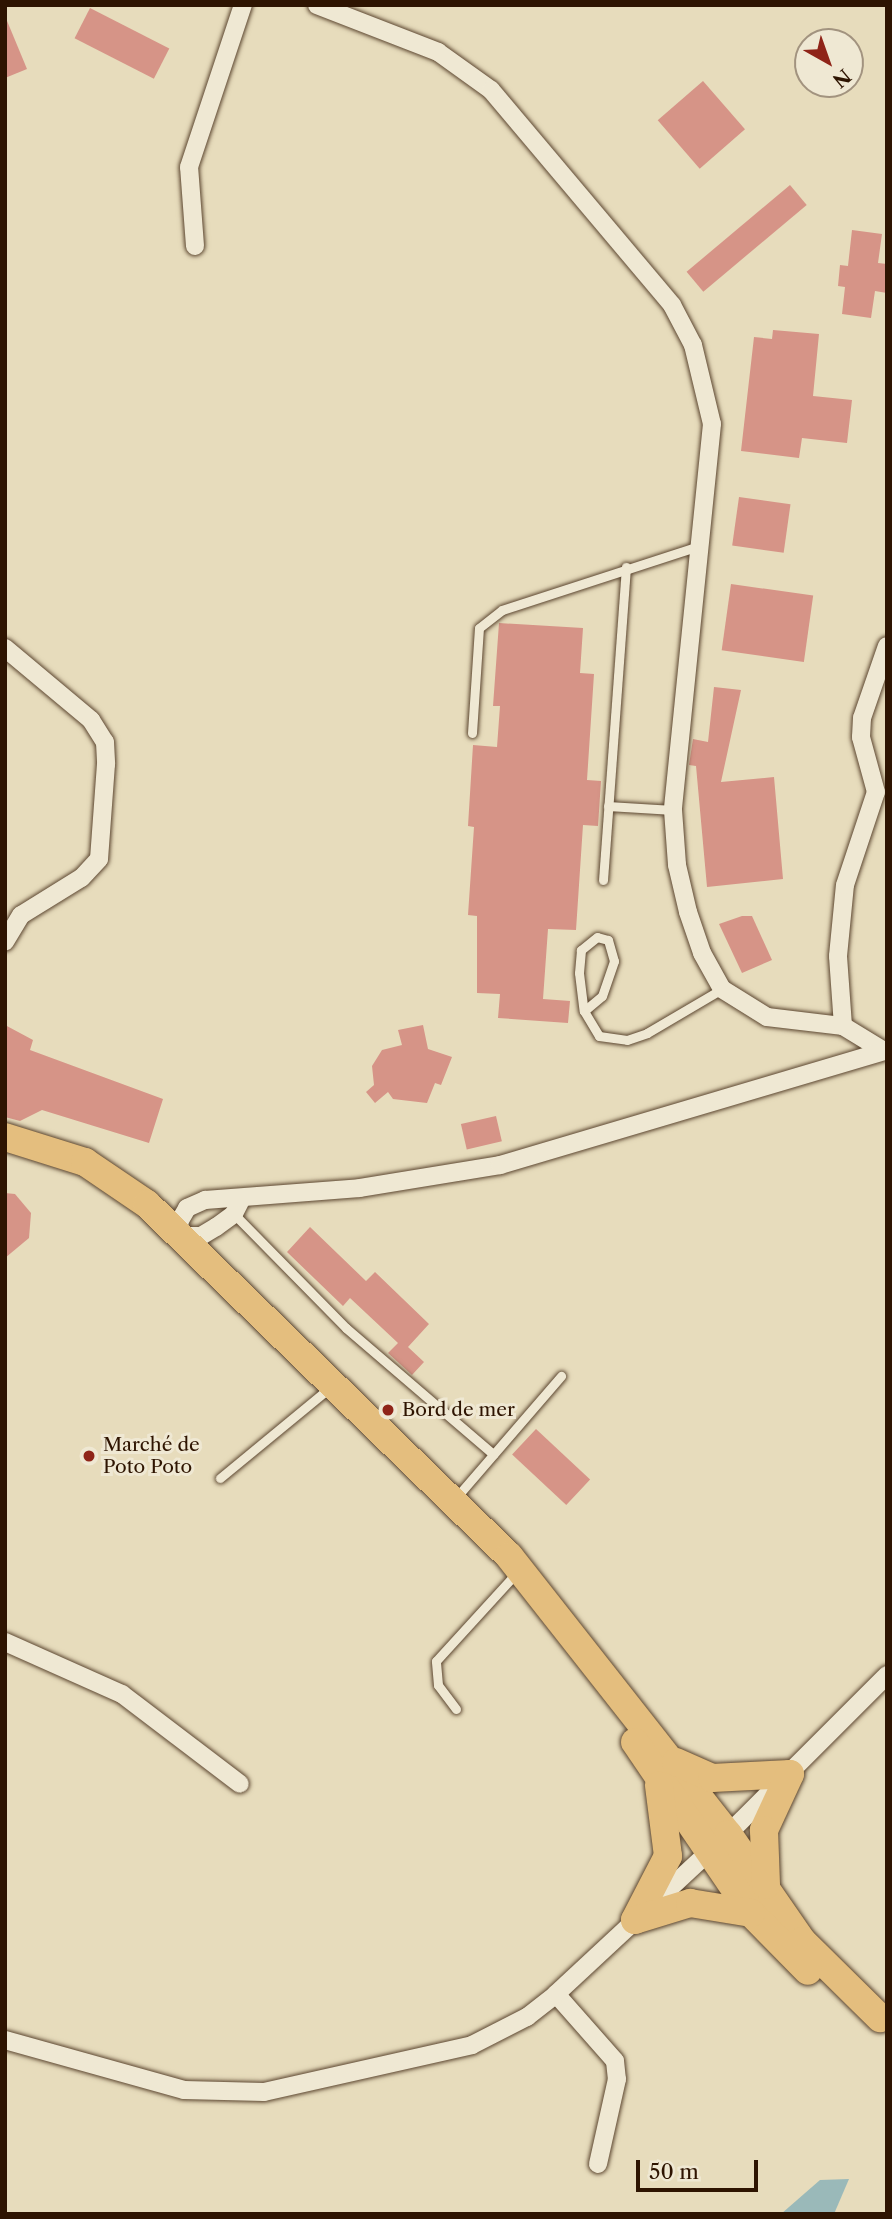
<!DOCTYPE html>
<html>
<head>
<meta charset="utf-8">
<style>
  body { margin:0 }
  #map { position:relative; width:892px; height:2219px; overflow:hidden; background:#e7dcbc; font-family:"Libre Caslon Text",serif }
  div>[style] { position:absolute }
  .water>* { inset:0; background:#9ab9b9 }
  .building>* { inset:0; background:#d69487; transform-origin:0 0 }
  .roads { filter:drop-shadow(0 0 2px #5c4630) drop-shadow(0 0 2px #5c4630) }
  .lane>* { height:9px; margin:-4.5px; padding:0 4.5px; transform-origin:4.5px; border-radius:4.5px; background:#efe8d3 }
  .street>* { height:18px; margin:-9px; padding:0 9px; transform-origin:9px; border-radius:9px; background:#efe8d3 }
  .primary>* { height:28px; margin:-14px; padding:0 14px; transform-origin:14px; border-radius:14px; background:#e4be7e }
  .dots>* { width:19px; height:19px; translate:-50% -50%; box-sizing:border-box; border:4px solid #efe8d3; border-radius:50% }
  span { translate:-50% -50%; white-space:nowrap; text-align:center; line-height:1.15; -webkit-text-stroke:6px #efe8d3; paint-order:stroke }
  .poi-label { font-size:19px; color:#2e1401 }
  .left { translate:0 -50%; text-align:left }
  .frame { position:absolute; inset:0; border:7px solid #2e1401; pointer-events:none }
  .north { position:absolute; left:794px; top:28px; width:70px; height:70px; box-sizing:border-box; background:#efe8d3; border:2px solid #a2937f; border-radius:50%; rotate:140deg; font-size:19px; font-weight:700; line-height:28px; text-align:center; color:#2e1401 }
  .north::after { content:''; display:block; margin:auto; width:24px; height:32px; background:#8f2418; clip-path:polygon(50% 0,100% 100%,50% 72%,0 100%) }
  .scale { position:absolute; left:636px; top:2160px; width:122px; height:32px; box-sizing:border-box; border:4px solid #2e1401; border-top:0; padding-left:9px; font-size:21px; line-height:24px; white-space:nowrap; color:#2e1401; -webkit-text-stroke:5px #efe8d3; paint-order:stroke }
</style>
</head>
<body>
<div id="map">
  <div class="water">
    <div style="clip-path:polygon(849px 2179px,834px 2214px,781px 2214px,820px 2180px)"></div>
  </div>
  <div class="building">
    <div style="left:90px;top:8px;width:89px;height:34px;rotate:27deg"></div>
    <div style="clip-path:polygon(5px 16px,27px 69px,5px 78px)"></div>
    <div style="left:703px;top:81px;width:64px;height:60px;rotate:49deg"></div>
    <div style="left:790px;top:185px;width:26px;height:135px;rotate:50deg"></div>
    <div style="clip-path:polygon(852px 230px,882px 234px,878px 263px,887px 264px,887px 293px,875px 291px,871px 318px,842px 314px,845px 287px,838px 286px,840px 265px,848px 266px)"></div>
    <div style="clip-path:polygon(773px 330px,819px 334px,813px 396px,852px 400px,847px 443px,802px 438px,799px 458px,741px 451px,754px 337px,772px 339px)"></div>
    <div style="left:739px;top:497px;width:52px;height:49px;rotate:8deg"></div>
    <div style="left:731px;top:584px;width:83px;height:67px;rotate:8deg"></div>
    <div style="clip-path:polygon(499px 623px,583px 628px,580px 673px,594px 674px,587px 780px,601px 781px,598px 826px,583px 825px,576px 930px,548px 929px,543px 999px,570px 1001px,568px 1023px,498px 1018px,500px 994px,477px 993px,477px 916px,468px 915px,474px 827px,468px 826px,473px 745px,497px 747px,500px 706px,493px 706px)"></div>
    <div style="clip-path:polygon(714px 687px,741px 690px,721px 782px,774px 777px,783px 879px,707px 887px,696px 766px,689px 765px,693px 739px,708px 742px)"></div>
    <div style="clip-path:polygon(742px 916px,752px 916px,772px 960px,742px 973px,719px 924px)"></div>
    <div style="clip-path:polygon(5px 1025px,33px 1040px,30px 1050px,163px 1099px,149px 1143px,42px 1110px,20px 1121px,5px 1117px)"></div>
    <div style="clip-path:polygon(423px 1025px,428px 1049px,452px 1057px,441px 1085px,435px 1083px,427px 1103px,393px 1099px,388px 1092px,375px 1103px,366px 1092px,374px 1085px,372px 1066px,382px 1050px,402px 1045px,398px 1030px)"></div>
    <div style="left:496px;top:1116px;width:26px;height:36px;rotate:77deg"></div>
    <div style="clip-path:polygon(5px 1193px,15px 1194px,31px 1213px,29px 1238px,5px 1258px)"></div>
    <div style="clip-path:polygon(310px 1227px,366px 1281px,375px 1272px,429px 1324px,408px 1347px,424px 1362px,412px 1375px,388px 1353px,398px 1343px,350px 1298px,343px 1306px,287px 1252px)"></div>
    <div style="left:536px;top:1429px;width:74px;height:35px;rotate:43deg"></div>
  </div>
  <div class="roads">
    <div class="lane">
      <div style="left:472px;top:733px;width:105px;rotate:-86.2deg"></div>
      <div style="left:479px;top:628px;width:29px;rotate:-38deg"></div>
      <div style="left:502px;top:610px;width:204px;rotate:-18deg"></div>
      <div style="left:608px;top:806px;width:65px;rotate:3.5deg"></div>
      <div style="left:603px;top:880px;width:314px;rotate:-85.8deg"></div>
      <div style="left:584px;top:1011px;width:23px;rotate:-40deg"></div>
      <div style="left:602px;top:996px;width:37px;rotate:-71deg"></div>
      <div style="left:614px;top:961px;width:22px;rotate:-106deg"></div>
      <div style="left:608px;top:940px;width:11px;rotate:-165deg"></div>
      <div style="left:597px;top:937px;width:21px;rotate:141deg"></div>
      <div style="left:581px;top:950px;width:23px;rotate:95deg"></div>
      <div style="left:579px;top:973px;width:38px;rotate:83deg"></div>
      <div style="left:584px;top:1011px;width:29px;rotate:59deg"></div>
      <div style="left:599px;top:1036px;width:28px;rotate:8deg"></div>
      <div style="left:627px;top:1040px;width:21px;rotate:-19deg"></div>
      <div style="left:647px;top:1033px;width:87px;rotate:-30.4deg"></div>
      <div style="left:234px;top:1214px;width:160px;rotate:45.5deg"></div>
      <div style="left:346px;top:1328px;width:194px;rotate:40.6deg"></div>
      <div style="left:220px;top:1478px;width:134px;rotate:-39.5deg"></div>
      <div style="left:454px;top:1500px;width:164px;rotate:-49.2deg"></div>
      <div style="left:456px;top:1709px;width:30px;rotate:-127deg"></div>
      <div style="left:438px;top:1685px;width:24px;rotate:-95deg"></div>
      <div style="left:436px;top:1661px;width:111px;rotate:-47.6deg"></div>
    </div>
    <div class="street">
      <div style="left:317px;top:5px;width:130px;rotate:21.2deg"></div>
      <div style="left:438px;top:52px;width:65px;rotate:35.6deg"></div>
      <div style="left:491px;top:90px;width:281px;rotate:49.9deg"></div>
      <div style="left:672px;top:305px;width:45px;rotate:62.3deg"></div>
      <div style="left:693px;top:345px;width:81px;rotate:76.5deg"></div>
      <div style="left:712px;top:424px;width:388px;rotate:95.8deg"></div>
      <div style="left:673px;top:810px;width:55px;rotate:85.8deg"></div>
      <div style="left:677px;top:865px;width:48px;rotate:76.8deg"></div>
      <div style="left:688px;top:912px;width:43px;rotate:71.1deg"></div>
      <div style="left:702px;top:953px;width:41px;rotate:60.9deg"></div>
      <div style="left:722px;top:989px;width:53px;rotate:31.9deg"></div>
      <div style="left:767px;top:1017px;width:77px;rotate:6.8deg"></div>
      <div style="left:843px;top:1026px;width:48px;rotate:31.4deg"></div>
      <div style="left:195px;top:246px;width:79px;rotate:-94.3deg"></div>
      <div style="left:189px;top:167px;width:171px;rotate:-71.6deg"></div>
      <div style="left:5px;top:648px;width:112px;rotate:39.9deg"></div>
      <div style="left:91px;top:720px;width:26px;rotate:58deg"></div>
      <div style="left:105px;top:742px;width:22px;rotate:87deg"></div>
      <div style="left:106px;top:764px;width:95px;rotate:94.2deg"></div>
      <div style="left:99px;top:859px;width:26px;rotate:133deg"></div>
      <div style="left:81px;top:878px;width:70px;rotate:148.3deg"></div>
      <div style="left:21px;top:915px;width:31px;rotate:121deg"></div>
      <div style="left:843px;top:1026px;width:70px;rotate:-94.1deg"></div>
      <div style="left:838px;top:956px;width:71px;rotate:-84.4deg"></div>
      <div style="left:845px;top:885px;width:98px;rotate:-71.6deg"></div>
      <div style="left:876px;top:792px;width:57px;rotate:-105.3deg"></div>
      <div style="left:861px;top:737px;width:19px;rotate:-87deg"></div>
      <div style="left:862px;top:718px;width:76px;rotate:-70.9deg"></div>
      <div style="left:242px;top:1198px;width:18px;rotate:117deg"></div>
      <div style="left:234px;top:1214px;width:22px;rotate:144deg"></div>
      <div style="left:216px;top:1227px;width:17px;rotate:149deg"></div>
      <div style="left:201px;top:1236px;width:20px;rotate:180deg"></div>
      <div style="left:181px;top:1236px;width:14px;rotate:-98deg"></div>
      <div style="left:179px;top:1222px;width:16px;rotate:-60deg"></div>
      <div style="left:187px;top:1208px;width:20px;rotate:-24deg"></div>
      <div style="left:205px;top:1200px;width:155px;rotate:-4.4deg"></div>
      <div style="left:360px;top:1188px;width:142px;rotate:-9.3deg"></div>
      <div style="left:500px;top:1165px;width:404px;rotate:-16.5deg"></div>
      <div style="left:5px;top:1642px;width:128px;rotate:24deg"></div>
      <div style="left:122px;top:1694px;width:148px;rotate:37.3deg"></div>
      <div style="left:556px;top:1994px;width:89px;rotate:48.6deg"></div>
      <div style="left:615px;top:2061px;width:18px;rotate:84deg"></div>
      <div style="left:617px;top:2079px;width:87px;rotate:102.6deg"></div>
      <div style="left:5px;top:2040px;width:186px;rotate:15.6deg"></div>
      <div style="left:184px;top:2090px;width:80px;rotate:1.4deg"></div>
      <div style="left:264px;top:2092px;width:213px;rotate:-12.7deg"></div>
      <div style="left:472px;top:2045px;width:62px;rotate:-27deg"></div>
      <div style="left:527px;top:2017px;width:37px;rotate:-38deg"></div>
      <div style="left:556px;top:1994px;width:235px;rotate:-42.9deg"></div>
      <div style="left:728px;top:1834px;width:225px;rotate:-45deg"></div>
    </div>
    <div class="primary">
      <div style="left:5px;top:1137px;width:84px;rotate:17.4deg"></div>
      <div style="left:85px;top:1162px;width:75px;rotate:34.1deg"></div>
      <div style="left:147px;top:1204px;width:505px;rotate:44.2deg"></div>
      <div style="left:509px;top:1556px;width:354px;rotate:51.8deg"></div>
      <div style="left:728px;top:1834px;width:130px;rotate:55.3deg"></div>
      <div style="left:802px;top:1941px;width:110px;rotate:44.6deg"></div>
      <div style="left:635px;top:1742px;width:207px;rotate:55.8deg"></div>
      <div style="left:751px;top:1913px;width:81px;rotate:45.5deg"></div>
      <div style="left:676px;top:1762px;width:39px;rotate:24deg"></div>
      <div style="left:712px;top:1778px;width:78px;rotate:-2.9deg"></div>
      <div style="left:790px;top:1774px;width:62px;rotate:114.9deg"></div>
      <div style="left:764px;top:1830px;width:55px;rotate:87.9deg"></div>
      <div style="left:635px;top:1920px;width:72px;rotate:-62.7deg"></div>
      <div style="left:668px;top:1856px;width:71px;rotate:-97.3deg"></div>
      <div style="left:635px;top:1920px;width:58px;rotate:-17.2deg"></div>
      <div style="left:690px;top:1903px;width:62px;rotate:9.3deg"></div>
    </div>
  </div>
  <div class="dots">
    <div style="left:388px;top:1410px;background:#8f2418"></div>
    <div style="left:89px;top:1456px;background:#8f2418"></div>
  </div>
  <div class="poi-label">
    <span class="left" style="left:402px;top:1410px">Bord de mer</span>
    <span class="left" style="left:103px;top:1456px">Marché de<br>Poto Poto</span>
  </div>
  <div class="frame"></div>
  <div class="north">N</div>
  <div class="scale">50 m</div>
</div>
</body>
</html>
